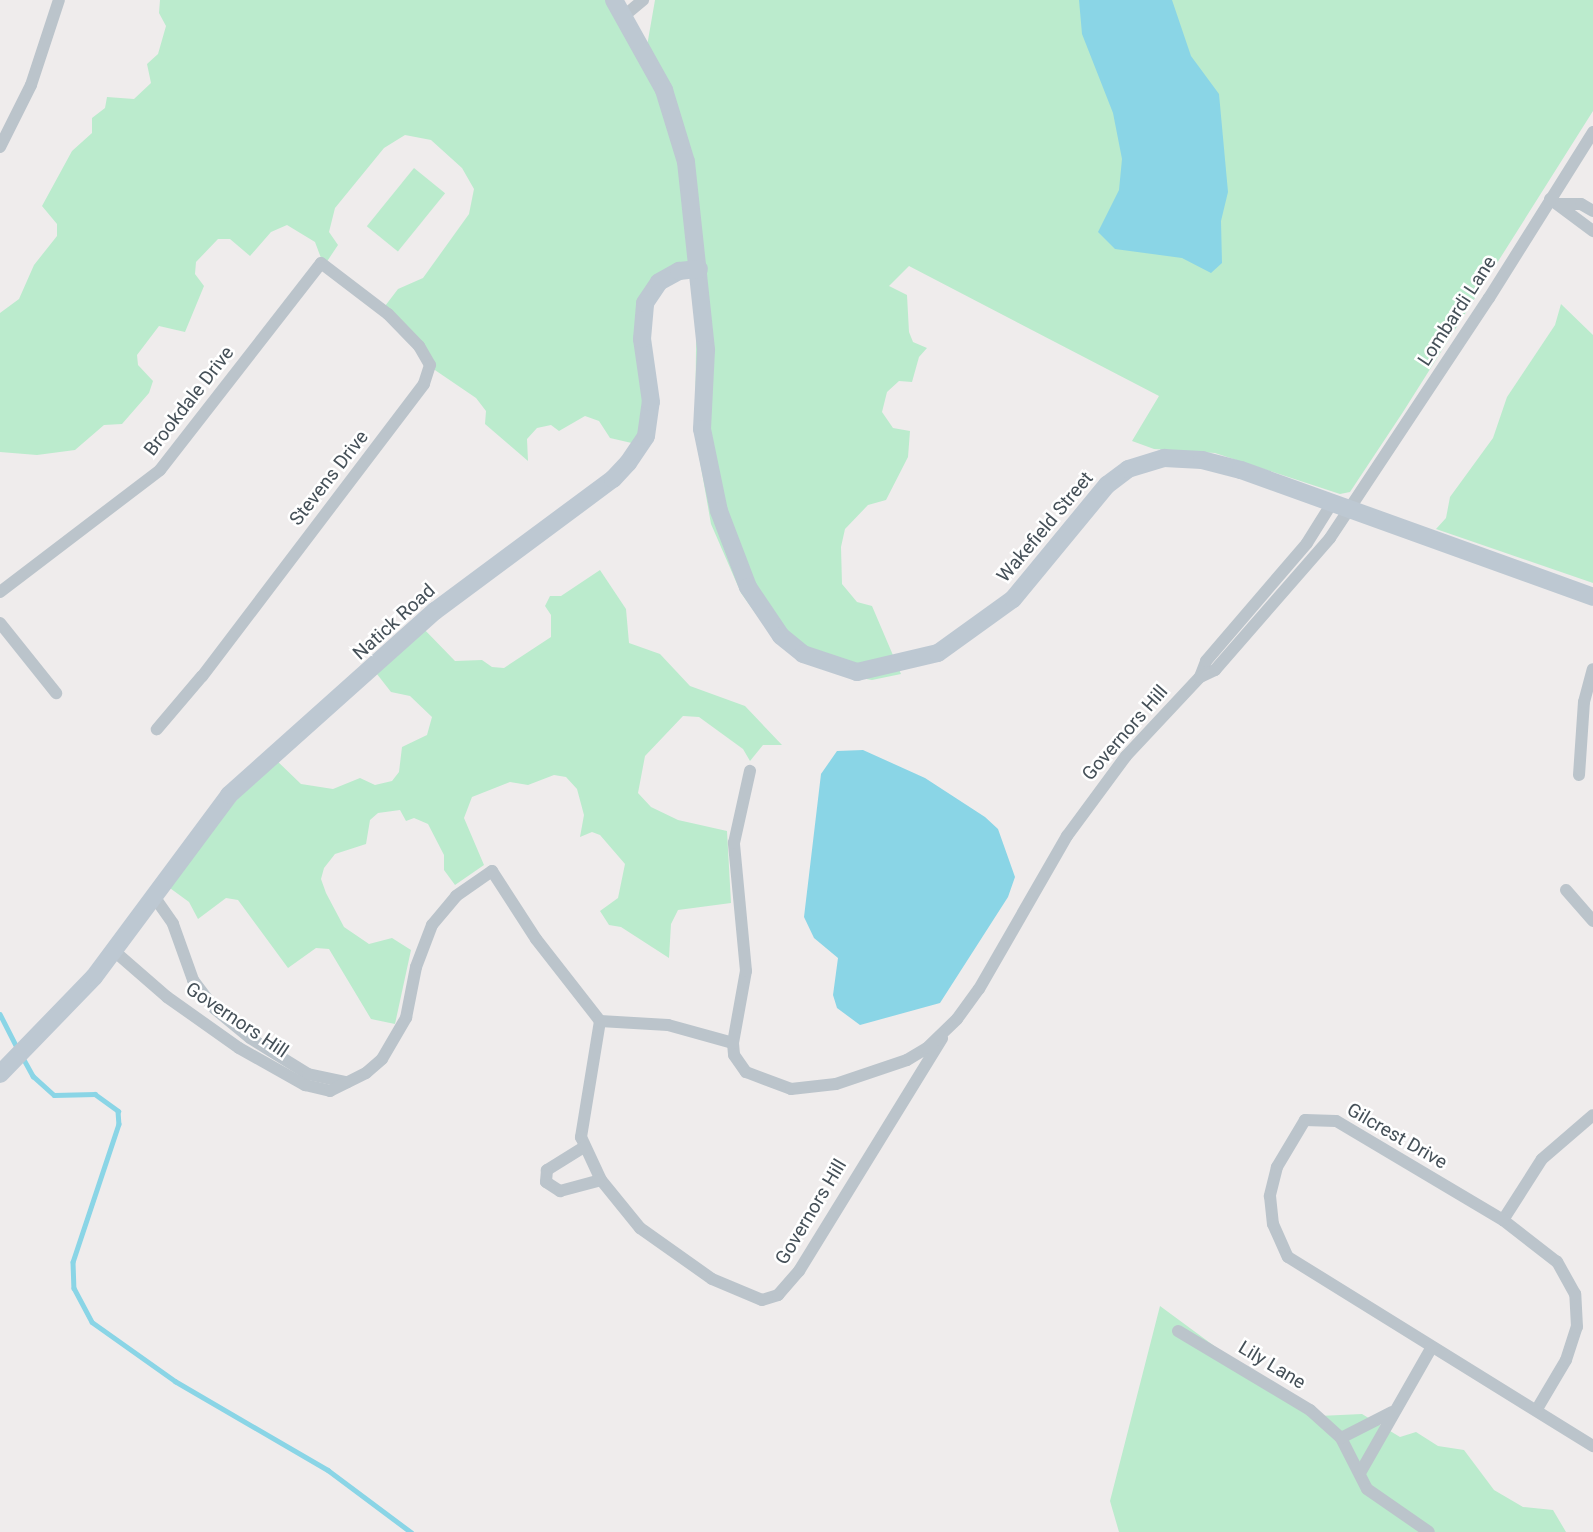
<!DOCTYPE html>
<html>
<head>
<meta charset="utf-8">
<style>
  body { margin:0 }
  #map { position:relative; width:1593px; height:1532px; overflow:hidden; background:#efecec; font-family:Roboto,sans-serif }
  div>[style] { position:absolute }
  .green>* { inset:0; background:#bbebcd; transform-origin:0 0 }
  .water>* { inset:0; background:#8ad5e6 }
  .stream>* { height:4.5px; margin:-2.25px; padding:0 2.25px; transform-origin:2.25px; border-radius:2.25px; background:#8ad5e6 }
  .street>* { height:12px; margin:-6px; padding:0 6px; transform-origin:6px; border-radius:6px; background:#bbc4cb }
  .secondary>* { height:18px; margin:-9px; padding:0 9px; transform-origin:9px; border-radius:9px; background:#bdc8d2 }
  span { translate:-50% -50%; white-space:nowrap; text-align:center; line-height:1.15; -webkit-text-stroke:5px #fff; paint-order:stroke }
  .street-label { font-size:19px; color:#455058 }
</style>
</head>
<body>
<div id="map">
  <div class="green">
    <div style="clip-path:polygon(160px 0,618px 0,647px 46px,655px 0,1593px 0,1593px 111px,1403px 412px,1350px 492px,1340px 494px,1215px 453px,1154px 449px,1132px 441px,1159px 396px,909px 266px,889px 286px,907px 295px,909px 332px,913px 342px,927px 348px,919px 357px,912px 382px,899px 381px,887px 392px,882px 412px,893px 428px,910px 431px,908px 457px,886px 500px,868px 505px,845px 529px,841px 547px,842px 584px,857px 602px,872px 606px,901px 674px,872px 680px,839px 674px,768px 631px,741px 593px,711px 524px,695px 433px,697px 264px,644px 301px,648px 390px,636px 444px,610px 438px,599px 421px,585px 416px,559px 431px,551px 425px,537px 428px,527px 439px,528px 461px,485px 424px,486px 411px,476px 398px,429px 366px,382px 310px,398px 289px,423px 278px,469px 214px,474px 189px,462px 168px,431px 140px,405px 135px,384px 148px,335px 208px,329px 232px,338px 245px,324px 266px,315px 242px,287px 225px,271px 232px,250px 256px,230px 239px,218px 239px,196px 262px,195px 274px,204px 286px,185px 332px,159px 326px,137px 355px,138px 365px,153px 381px,149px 393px,122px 424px,104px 425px,75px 450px,37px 455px,0 452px,0 313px,19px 299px,34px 265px,57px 236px,57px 224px,42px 206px,72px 151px,92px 133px,92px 118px,105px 108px,107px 97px,134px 99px,151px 83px,147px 64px,158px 54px,166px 26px,159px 13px)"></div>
    <div style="left:414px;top:168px;width:40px;height:75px;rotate:39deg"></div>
    <div style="clip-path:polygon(1561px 304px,1593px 335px,1593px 583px,1436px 529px,1446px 518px,1450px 497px,1493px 438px,1507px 397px,1555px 325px)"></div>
    <div style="clip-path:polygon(600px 570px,626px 609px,629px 643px,660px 654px,690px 686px,745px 706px,782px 745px,763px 745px,750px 761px,743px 749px,699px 717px,683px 716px,645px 756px,638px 793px,651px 807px,678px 820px,727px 831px,731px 903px,678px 910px,671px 924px,669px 958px,621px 927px,609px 925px,600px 911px,618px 898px,625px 864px,600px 835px,592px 832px,580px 837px,584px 815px,577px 789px,566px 777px,554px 775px,528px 785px,510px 782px,472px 797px,464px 818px,484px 865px,455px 885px,444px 870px,444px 855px,428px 824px,414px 818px,406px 821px,400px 810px,378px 813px,370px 820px,366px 844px,335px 854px,324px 868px,321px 879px,326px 893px,344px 927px,369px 944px,392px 938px,411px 950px,395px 1024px,371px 1019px,329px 949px,316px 948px,288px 968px,238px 900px,226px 898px,198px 919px,189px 902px,163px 883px,274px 758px,301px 784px,333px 789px,360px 778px,375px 785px,392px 781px,399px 772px,402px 747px,427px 735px,432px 717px,410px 696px,391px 692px,373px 669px,421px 626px,455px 661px,482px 660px,492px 667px,504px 668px,551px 637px,551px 615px,545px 606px,550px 596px,561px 596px)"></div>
    <div style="clip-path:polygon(1160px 1306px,1285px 1398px,1319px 1416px,1362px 1414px,1400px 1437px,1416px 1432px,1438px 1446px,1464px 1450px,1494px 1490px,1523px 1507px,1553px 1510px,1566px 1532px,1119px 1532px,1110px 1501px)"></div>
  </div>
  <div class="water">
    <div style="clip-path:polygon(1079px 0,1172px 0,1191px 56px,1219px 94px,1228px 192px,1221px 221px,1222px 263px,1211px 273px,1182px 258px,1115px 249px,1098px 232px,1119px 190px,1122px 159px,1113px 113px,1082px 34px)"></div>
    <div style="clip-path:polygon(863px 750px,925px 778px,985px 817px,998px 829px,1015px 877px,1008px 897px,940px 1003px,860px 1025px,837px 1008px,833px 995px,838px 958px,814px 938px,804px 917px,821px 774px,837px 751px)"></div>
  </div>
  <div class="stream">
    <div style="left:0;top:1014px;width:38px;rotate:63deg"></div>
    <div style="left:22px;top:1056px;width:23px;rotate:61deg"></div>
    <div style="left:33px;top:1076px;width:28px;rotate:42deg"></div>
    <div style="left:54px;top:1095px;width:41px;rotate:-1.4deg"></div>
    <div style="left:95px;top:1094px;width:29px;rotate:36deg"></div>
    <div style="left:118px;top:1111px;width:13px;rotate:86deg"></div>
    <div style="left:119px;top:1124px;width:145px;rotate:108.4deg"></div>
    <div style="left:73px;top:1262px;width:26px;rotate:88deg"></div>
    <div style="left:74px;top:1288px;width:38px;rotate:62deg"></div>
    <div style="left:92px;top:1322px;width:102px;rotate:35.4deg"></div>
    <div style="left:175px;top:1381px;width:177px;rotate:30.2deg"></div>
    <div style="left:328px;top:1470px;width:104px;rotate:36.8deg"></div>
  </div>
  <div class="street">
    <div style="left:624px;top:16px;width:25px;rotate:-40deg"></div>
    <div style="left:0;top:147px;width:69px;rotate:-63.4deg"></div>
    <div style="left:31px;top:85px;width:89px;rotate:-71.8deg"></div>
    <div style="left:1550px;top:199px;width:54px;rotate:36.7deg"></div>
    <div style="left:1559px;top:204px;width:22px"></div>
    <div style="left:1581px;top:204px;width:14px;rotate:30deg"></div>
    <div style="left:0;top:592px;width:201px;rotate:-37.3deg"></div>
    <div style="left:160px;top:470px;width:262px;rotate:-52.1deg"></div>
    <div style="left:321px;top:263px;width:84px;rotate:37.3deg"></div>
    <div style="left:388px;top:314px;width:45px;rotate:45.9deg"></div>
    <div style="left:419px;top:346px;width:22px;rotate:60deg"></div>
    <div style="left:430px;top:365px;width:20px;rotate:108deg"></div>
    <div style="left:424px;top:384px;width:367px;rotate:127.2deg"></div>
    <div style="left:202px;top:676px;width:70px;rotate:130.3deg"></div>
    <div style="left:0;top:623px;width:90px;rotate:51.3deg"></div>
    <div style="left:1200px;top:677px;width:17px;rotate:-69deg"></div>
    <div style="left:1206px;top:661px;width:155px;rotate:-49.4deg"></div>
    <div style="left:1307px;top:543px;width:47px;rotate:-58deg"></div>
    <div style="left:1579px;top:775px;width:73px;rotate:-86.1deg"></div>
    <div style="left:1584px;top:702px;width:34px;rotate:-75deg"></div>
    <div style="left:1566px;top:890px;width:41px;rotate:48.9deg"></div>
    <div style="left:153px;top:895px;width:35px;rotate:55deg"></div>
    <div style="left:173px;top:924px;width:59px;rotate:70.3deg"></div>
    <div style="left:193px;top:980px;width:36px;rotate:53deg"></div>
    <div style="left:215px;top:1009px;width:45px;rotate:39.6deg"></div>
    <div style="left:250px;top:1038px;width:68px;rotate:31.8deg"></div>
    <div style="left:308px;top:1074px;width:40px;rotate:12deg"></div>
    <div style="left:113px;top:950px;width:72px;rotate:41deg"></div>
    <div style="left:167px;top:997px;width:88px;rotate:35.3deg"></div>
    <div style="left:239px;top:1048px;width:76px;rotate:29.3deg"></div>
    <div style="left:305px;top:1085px;width:26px;rotate:13deg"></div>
    <div style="left:330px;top:1091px;width:40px;rotate:-26.6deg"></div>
    <div style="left:366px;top:1073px;width:21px;rotate:-41deg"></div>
    <div style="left:382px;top:1059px;width:48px;rotate:-59.7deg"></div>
    <div style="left:406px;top:1018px;width:52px;rotate:-78.9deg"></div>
    <div style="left:416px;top:967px;width:45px;rotate:-69.1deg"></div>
    <div style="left:432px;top:925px;width:38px;rotate:-50deg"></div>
    <div style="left:456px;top:896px;width:44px;rotate:-34.8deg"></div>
    <div style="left:492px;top:871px;width:81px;rotate:57.1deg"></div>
    <div style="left:536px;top:939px;width:104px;rotate:52deg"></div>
    <div style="left:600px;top:1021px;width:118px;rotate:99.3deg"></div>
    <div style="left:581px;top:1137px;width:47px;rotate:65.1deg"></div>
    <div style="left:601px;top:1180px;width:62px;rotate:50.9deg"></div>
    <div style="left:640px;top:1228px;width:88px;rotate:35.3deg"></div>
    <div style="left:712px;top:1279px;width:54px;rotate:22.8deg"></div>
    <div style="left:762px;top:1300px;width:17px;rotate:-17deg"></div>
    <div style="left:778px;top:1295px;width:32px;rotate:-49deg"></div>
    <div style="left:799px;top:1271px;width:273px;rotate:-58.4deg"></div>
    <div style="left:600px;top:1021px;width:68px;rotate:3.4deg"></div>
    <div style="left:668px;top:1025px;width:67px;rotate:15.5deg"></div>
    <div style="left:733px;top:1043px;width:12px;rotate:85deg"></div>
    <div style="left:734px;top:1055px;width:21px;rotate:55deg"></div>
    <div style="left:746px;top:1072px;width:48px;rotate:20.7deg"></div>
    <div style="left:791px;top:1089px;width:45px;rotate:-6.3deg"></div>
    <div style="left:836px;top:1084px;width:75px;rotate:-18.7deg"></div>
    <div style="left:907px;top:1060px;width:23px;rotate:-31deg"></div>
    <div style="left:927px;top:1048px;width:42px;rotate:-44deg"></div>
    <div style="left:957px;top:1019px;width:37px;rotate:-54deg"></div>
    <div style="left:979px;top:989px;width:177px;rotate:-60.1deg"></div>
    <div style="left:1067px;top:836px;width:99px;rotate:-53.6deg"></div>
    <div style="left:1126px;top:756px;width:108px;rotate:-46.9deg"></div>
    <div style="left:1200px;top:677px;width:17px;rotate:-25deg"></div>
    <div style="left:1215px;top:670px;width:175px;rotate:-48.9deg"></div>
    <div style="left:1330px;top:538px;width:288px;rotate:-56.5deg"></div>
    <div style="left:1489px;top:298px;width:196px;rotate:-57.9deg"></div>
    <div style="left:733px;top:1043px;width:73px;rotate:-79.8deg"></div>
    <div style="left:746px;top:971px;width:129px;rotate:-95.4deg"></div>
    <div style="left:734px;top:843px;width:74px;rotate:-77.5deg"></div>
    <div style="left:584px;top:1147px;width:44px;rotate:148.1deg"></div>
    <div style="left:547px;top:1170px;width:12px;rotate:95deg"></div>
    <div style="left:546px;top:1182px;width:17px;rotate:33deg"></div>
    <div style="left:560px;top:1191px;width:42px;rotate:-15deg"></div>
    <div style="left:1503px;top:1220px;width:72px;rotate:-57.4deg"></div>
    <div style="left:1542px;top:1159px;width:67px;rotate:-40.8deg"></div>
    <div style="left:1178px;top:1331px;width:154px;rotate:30.9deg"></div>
    <div style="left:1310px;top:1410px;width:42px;rotate:42.1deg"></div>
    <div style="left:1341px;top:1438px;width:57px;rotate:63deg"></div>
    <div style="left:1367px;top:1489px;width:75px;rotate:34.7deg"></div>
    <div style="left:1537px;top:1409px;width:57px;rotate:-59.4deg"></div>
    <div style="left:1566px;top:1360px;width:35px;rotate:-72deg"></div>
    <div style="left:1577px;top:1327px;width:33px;rotate:-93deg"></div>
    <div style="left:1575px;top:1294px;width:37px;rotate:-119deg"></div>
    <div style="left:1557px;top:1262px;width:68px;rotate:-142.1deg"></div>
    <div style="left:1503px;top:1220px;width:194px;rotate:-149.3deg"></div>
    <div style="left:1336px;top:1121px;width:31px;rotate:-178deg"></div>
    <div style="left:1305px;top:1120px;width:55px;rotate:120.8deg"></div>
    <div style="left:1277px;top:1167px;width:30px;rotate:104deg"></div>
    <div style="left:1270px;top:1196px;width:28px;rotate:84deg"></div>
    <div style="left:1273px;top:1224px;width:36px;rotate:66deg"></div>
    <div style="left:1288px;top:1257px;width:359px;rotate:31.8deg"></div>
    <div style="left:1341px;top:1438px;width:57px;rotate:-27deg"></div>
    <div style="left:1360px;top:1473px;width:145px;rotate:-60.3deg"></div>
  </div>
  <div class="secondary">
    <div style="left:614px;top:0;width:103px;rotate:60.9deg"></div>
    <div style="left:664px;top:90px;width:75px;rotate:73deg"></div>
    <div style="left:686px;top:162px;width:189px;rotate:83.9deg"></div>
    <div style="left:706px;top:350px;width:79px;rotate:92.9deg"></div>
    <div style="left:702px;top:429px;width:84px;rotate:78.3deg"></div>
    <div style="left:719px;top:511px;width:81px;rotate:69.1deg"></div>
    <div style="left:748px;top:587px;width:59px;rotate:56deg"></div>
    <div style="left:781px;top:636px;width:28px;rotate:39deg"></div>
    <div style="left:803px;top:654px;width:57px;rotate:18.4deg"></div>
    <div style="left:857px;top:672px;width:83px;rotate:-13.2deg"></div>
    <div style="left:938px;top:653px;width:92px;rotate:-35.8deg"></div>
    <div style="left:1013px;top:599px;width:148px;rotate:-50.5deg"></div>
    <div style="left:1107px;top:485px;width:26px;rotate:-37deg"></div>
    <div style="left:1128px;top:469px;width:38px;rotate:-17deg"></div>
    <div style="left:1164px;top:458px;width:38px;rotate:3deg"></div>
    <div style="left:1202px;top:460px;width:40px;rotate:14.4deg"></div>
    <div style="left:1241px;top:470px;width:374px;rotate:19.8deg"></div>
    <div style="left:0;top:1074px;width:135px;rotate:-45.9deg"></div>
    <div style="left:94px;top:977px;width:227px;rotate:-53.4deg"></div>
    <div style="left:229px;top:795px;width:276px;rotate:-41.8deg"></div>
    <div style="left:435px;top:611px;width:222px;rotate:-36.6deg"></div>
    <div style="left:613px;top:479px;width:22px;rotate:-47deg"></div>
    <div style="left:628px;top:463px;width:32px;rotate:-56deg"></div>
    <div style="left:646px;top:436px;width:34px;rotate:-82deg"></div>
    <div style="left:651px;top:402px;width:64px;rotate:-98.1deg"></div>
    <div style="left:642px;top:339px;width:36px;rotate:-85deg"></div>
    <div style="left:645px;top:303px;width:25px;rotate:-56deg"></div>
    <div style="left:659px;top:282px;width:23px;rotate:-29deg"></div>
    <div style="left:679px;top:271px;width:20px;rotate:-6deg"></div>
  </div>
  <div class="street-label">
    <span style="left:1457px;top:311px;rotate:-57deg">Lombardi Lane</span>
    <span style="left:189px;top:401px;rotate:-52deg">Brookdale Drive</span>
    <span style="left:329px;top:478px;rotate:-52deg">Stevens Drive</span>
    <span style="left:1045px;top:527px;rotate:-50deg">Wakefield Street</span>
    <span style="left:394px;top:622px;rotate:-42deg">Natick Road</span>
    <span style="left:1125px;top:733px;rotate:-49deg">Governors Hill</span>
    <span style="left:237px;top:1020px;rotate:34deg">Governors Hill</span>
    <span style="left:1397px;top:1136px;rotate:30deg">Gilcrest Drive</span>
    <span style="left:811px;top:1212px;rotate:-59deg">Governors Hill</span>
    <span style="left:1272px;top:1365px;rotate:31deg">Lily Lane</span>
  </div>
</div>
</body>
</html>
